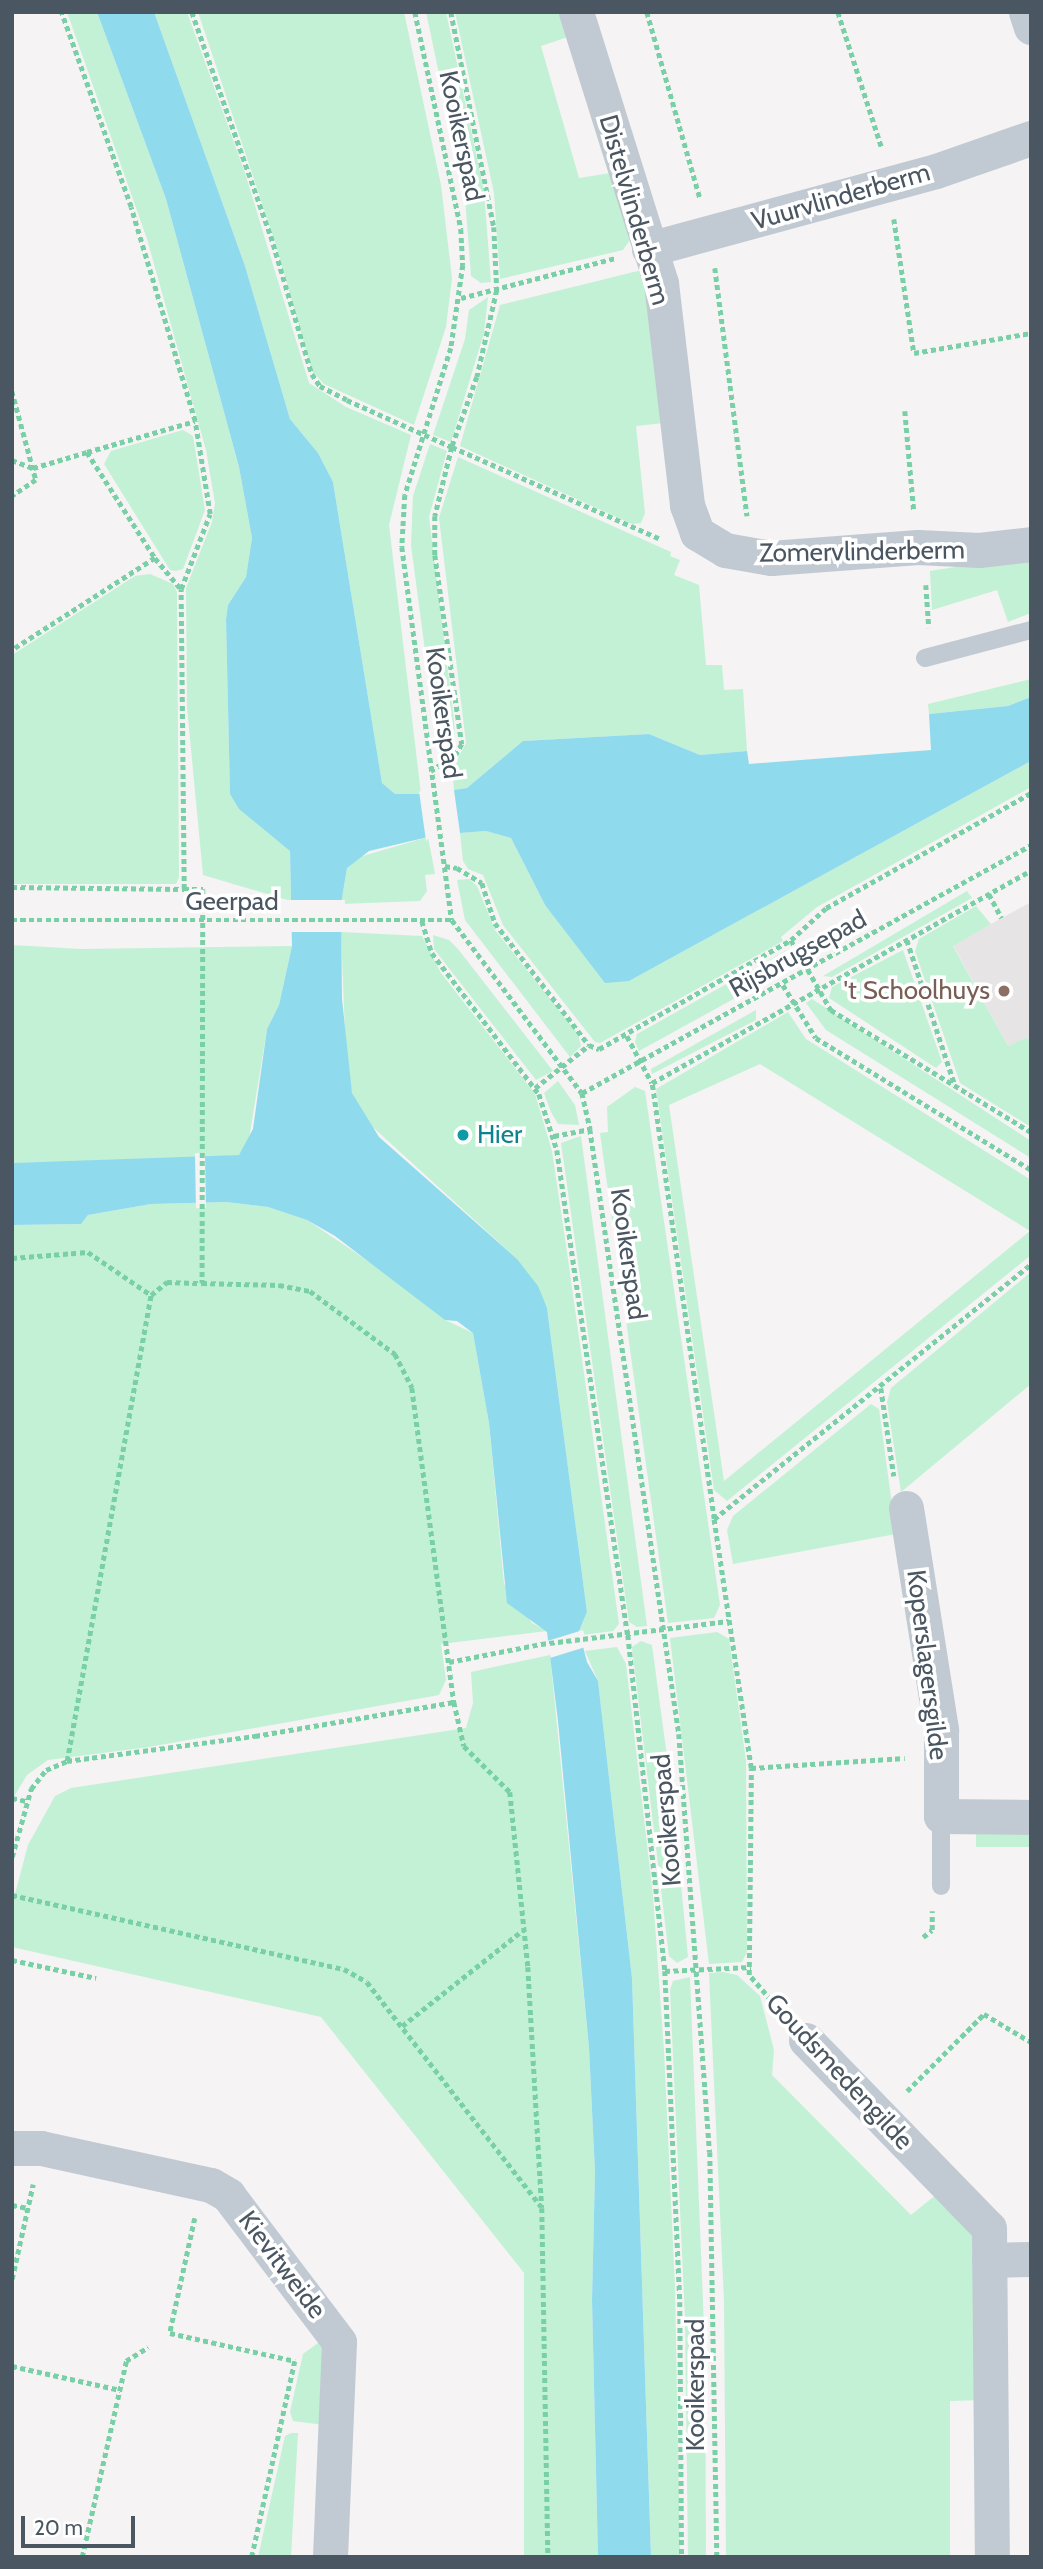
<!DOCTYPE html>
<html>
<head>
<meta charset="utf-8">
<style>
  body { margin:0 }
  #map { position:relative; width:1043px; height:2569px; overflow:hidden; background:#f5f3f3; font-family:Cabin,sans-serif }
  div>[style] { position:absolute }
  .education>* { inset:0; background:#e6e4e5 }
  .green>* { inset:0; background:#c3f1d5; transform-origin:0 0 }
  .water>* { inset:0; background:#90daee }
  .pier>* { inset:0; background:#f5f3f3; transform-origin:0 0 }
  .path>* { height:4.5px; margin-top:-2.25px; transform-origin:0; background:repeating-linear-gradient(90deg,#7ad0a6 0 5px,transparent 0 8.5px) }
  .service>* { height:18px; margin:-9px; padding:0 9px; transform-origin:9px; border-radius:9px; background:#c1cad2 }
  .minor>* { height:35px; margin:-17.5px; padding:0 17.5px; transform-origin:17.5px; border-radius:17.5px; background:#c1cad2 }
  .dots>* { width:19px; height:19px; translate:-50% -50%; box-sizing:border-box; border:4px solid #fff; border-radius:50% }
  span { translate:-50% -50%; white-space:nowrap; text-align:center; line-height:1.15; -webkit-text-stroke:7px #fff; paint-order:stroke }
  .street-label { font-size:26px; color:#4a5661 }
  .education-label { font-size:26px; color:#785e54 }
  .right { translate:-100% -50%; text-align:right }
  .culture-label { font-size:26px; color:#0d838f }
  .left { translate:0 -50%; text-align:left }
  .frame { position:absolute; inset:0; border:14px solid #4a5661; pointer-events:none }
  .scale { position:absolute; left:21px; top:2516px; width:114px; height:32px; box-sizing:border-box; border:4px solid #4a5661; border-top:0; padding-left:9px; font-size:21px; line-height:24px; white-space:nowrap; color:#4a5661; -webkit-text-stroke:5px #fff; paint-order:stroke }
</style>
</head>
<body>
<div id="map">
  <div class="education">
    <div style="clip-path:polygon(1031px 902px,1031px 1043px,1027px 1037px,1008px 1046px,953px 945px)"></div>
  </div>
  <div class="green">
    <div style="clip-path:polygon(67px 12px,97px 12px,166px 199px,239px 467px,252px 538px,246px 577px,228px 605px,226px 619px,230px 794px,290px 851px,291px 901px,203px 875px,187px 707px,186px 588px,212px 522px,215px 503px,206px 450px,147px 239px)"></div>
    <div style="clip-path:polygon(154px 12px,187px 12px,245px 173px,309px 383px,346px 407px,411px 435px,389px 525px,421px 794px,395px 794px,382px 783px,333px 482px,318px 453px,290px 419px,245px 266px)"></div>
    <div style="clip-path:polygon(198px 12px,404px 12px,441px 185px,452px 278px,446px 327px,414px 425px,324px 384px,312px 371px,275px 242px)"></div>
    <div style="clip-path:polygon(426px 12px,446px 12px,484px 191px,491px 282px,481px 283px,471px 276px,465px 197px)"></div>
    <div style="clip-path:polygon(455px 12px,564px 12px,568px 37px,541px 46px,579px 178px,611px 173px,630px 240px,623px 250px,500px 279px,494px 193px)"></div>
    <div style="clip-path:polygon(646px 269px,664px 423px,636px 426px,645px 513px,641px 523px,632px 524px,460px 446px,500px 305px)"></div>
    <div style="clip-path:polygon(488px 297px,484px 333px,451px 442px,433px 435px,465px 339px,469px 310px)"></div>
    <div style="clip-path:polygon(183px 430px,193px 436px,205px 510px,183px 569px,176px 571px,170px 570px,104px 464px,111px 451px)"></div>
    <div style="clip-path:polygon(430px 444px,447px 451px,429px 517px,454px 720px,455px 742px,439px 756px,411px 545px,413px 496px)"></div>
    <div style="clip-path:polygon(458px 457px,671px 552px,670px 556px,680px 560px,674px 575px,699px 585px,706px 665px,722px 665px,724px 690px,743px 689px,747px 751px,700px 755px,649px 734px,523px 741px,467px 788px,454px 790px,452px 769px,466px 743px,439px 518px)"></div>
    <div style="clip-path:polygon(1031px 555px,1031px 613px,1008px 622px,997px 590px,932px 610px,930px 571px)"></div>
    <div style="clip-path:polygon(150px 574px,173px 584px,177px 592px,179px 877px,176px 884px,12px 884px,12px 655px,135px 576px)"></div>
    <div style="clip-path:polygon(1031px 679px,1031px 697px,1008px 706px,929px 714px,928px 704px)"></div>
    <div style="clip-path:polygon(1031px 761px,1031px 787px,817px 907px,781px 937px,783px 941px,600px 1043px,595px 1042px,503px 925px,483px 875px,468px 869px,463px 861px,460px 833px,486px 831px,511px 838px,545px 905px,629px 981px)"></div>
    <div style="clip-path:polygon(428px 837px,435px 874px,425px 875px,427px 891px,420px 901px,341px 904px,347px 868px,356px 858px)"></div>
    <div style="clip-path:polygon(469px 879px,477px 886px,495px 930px,578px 1034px,581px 1046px,570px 1057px,465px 920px,457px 880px)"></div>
    <div style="clip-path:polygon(967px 891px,972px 898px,832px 977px,823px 976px)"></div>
    <div style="clip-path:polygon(976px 906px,991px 924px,953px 946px,1008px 1046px,1027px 1037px,1031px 1043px,1031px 1127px,960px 1083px,915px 951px,919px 939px)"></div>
    <div style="clip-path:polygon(341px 932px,422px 936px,441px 973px,535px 1094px,552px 1151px,568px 1259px,619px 1624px,613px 1631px,582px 1635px,579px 1631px,587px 1612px,547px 1308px,517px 1259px,364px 1119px,352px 1093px,346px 1058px)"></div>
    <div style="clip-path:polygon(433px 935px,449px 940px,458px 949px,553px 1071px,536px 1080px,434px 949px)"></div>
    <div style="clip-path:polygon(12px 945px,81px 949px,292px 946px,279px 1005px,267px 1029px,248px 1145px,239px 1155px,183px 1160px,12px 1163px)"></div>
    <div style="clip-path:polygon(787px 950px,797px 964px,639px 1051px,635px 1042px,637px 1034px)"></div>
    <div style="clip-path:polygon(903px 950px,942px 1062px,936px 1068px,829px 998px,832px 987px)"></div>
    <div style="clip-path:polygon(812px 999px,1031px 1141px,1031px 1158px,826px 1030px,806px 1003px)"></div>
    <div style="clip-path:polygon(756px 1010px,756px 1020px,652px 1074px,651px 1069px)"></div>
    <div style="clip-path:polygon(evenodd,788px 1012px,806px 1039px,1031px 1180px,1031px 1255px,727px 1501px,714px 1490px,656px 1089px,788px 1012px,760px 1064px,1030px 1231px,724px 1481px,669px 1105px,760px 1064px)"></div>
    <div style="clip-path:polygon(558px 1081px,575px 1105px,579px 1125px,558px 1124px,551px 1112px,544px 1093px)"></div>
    <div style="clip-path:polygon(635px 1087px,645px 1091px,720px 1605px,714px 1618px,668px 1623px,600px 1133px,608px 1132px,607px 1107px)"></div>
    <div style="clip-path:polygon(581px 1136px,647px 1626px,637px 1627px,629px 1622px,561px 1143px)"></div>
    <div style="clip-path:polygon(226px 1202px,268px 1207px,307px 1220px,411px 1290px,445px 1320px,473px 1333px,489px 1423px,504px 1584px,532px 1623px,547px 1631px,441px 1644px,446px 1680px,439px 1695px,149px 1747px,48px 1760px,27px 1775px,12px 1800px,12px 1225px,81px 1224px,88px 1215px,151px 1204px)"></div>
    <div style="clip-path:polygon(1031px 1272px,1031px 1384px,901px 1492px,887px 1402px,891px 1388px)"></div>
    <div style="clip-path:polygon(871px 1404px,879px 1409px,896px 1534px,733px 1564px,727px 1530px,733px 1516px)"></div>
    <div style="clip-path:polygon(717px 1632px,729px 1639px,746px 1761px,747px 1952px,742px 1962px,709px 1964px,670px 1638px)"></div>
    <div style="clip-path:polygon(641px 1641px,652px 1645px,673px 1801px,688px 1957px,677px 1963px,669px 1956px,632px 1647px)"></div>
    <div style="clip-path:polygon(617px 1647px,626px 1664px,653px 1896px,664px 2051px,675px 2287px,680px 2557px,651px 2557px,632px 1978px,598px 1681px,585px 1651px)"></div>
    <div style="clip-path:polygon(550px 1655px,589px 2048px,595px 2172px,592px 2300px,598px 2557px,524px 2557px,524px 2273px,321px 2017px,12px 1947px,12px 1905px,28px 1845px,55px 1796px,71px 1788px,466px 1728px,473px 1703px,471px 1672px)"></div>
    <div style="left:1031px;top:1829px;width:18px;height:55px;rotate:90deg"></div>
    <div style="clip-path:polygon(723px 1972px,737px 1975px,760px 1996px,774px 2050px,772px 2075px,911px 2215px,937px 2194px,976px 2228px,983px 2400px,950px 2401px,950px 2557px,726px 2557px,724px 2301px,709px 1973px)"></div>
    <div style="clip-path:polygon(690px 1977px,705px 2353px,706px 2557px,688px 2557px,685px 2318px,670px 1990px,673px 1981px)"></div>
    <div style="clip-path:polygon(318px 2343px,324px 2343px,324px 2425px,293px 2421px,290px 2412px,303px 2354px)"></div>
    <div style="clip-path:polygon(291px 2433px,298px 2433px,291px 2557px,258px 2557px,285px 2436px)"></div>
  </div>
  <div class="water">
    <div style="clip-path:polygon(97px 12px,154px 12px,245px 266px,290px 419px,318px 453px,333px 482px,382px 783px,395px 794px,421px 794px,428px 837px,369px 851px,347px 868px,341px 904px,342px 999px,352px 1093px,379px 1137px,517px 1259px,538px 1286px,547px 1308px,587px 1612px,579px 1631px,587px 1662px,598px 1681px,632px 1978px,651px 2557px,598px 2557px,592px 2300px,595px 2172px,589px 2048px,558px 1721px,547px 1632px,507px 1603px,489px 1423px,473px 1333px,457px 1321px,445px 1320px,335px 1236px,307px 1220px,268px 1207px,226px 1202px,151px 1204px,88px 1215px,81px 1224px,12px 1225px,12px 1163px,239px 1155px,253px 1129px,267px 1029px,279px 1005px,292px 946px,290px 851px,239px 809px,230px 794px,226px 619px,228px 605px,246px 577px,252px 538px,239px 467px,166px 199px)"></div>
    <div style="clip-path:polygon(1031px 697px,1031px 761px,629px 981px,605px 983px,545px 905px,511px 838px,486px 831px,460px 833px,454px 790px,467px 788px,523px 741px,649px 734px,700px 755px,747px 751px,749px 764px,931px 750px,929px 714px,1008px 706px)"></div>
  </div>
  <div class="pier">
    <div style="clip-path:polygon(419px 791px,424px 793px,431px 836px,426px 841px)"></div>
    <div style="left:288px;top:900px;width:57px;height:32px"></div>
    <div style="left:205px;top:1153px;width:55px;height:10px;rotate:89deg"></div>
    <div style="left:583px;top:1630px;width:17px;height:39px;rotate:73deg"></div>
  </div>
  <div class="path">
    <div style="left:192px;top:12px;width:238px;rotate:70.6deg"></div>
    <div style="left:271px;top:236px;width:144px;rotate:73.5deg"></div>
    <div style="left:312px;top:374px;width:14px;rotate:56deg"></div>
    <div style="left:320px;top:386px;width:30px;rotate:27deg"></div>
    <div style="left:347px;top:400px;width:115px;rotate:24.1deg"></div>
    <div style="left:452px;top:447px;width:71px;rotate:103.8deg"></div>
    <div style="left:435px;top:516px;width:39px;rotate:90deg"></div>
    <div style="left:435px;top:555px;width:191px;rotate:81.9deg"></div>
    <div style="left:462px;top:744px;width:13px;rotate:119deg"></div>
    <div style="left:456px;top:755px;width:30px;rotate:147deg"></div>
    <div style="left:415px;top:12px;width:222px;rotate:78deg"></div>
    <div style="left:461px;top:229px;width:36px;rotate:87deg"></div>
    <div style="left:463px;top:265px;width:84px;rotate:98.2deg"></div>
    <div style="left:451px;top:348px;width:154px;rotate:107.4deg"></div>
    <div style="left:405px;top:495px;width:52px;rotate:93.3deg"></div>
    <div style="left:402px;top:547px;width:376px;rotate:82.4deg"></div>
    <div style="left:452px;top:920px;width:216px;rotate:53.1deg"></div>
    <div style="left:582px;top:1093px;width:37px;rotate:77deg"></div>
    <div style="left:590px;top:1129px;width:612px;rotate:81.63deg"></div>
    <div style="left:679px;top:1734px;width:419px;rotate:85.8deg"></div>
    <div style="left:710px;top:2152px;width:405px;rotate:89deg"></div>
    <div style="left:451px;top:12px;width:219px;rotate:78.7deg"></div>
    <div style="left:494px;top:227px;width:63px;rotate:87.3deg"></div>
    <div style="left:497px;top:290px;width:89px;rotate:102.9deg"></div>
    <div style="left:477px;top:377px;width:74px;rotate:109.7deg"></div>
    <div style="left:452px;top:447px;width:228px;rotate:23.8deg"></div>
    <div style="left:647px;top:12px;width:193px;rotate:74.1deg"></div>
    <div style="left:838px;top:12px;width:143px;rotate:72.1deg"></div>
    <div style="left:894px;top:219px;width:135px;rotate:81.5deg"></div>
    <div style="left:914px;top:353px;width:119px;rotate:-9.7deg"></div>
    <div style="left:715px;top:268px;width:250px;rotate:82.6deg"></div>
    <div style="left:461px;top:298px;width:160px;rotate:-14.5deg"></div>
    <div style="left:12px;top:391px;width:92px;rotate:74.9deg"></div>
    <div style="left:36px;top:480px;width:29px;rotate:146deg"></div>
    <div style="left:905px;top:411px;width:100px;rotate:84.9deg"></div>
    <div style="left:87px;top:452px;width:112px;rotate:-16deg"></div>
    <div style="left:12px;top:460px;width:22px;rotate:21deg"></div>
    <div style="left:33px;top:468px;width:56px;rotate:-16.5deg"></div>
    <div style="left:87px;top:452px;width:126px;rotate:57.3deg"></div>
    <div style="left:155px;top:558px;width:170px;rotate:147.2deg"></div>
    <div style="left:155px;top:558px;width:40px;rotate:50deg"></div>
    <div style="left:926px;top:585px;width:43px;rotate:86deg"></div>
    <div style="left:445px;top:866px;width:12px;rotate:9deg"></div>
    <div style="left:457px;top:868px;width:29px;rotate:31deg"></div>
    <div style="left:482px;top:883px;width:42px;rotate:72deg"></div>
    <div style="left:495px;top:923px;width:154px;rotate:52.4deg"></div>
    <div style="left:589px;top:1045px;width:11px;rotate:22deg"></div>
    <div style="left:599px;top:1049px;width:221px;rotate:-29.6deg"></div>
    <div style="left:791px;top:940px;width:47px;rotate:-42.4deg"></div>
    <div style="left:826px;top:908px;width:235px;rotate:-29.3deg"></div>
    <div style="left:12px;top:887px;width:172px;rotate:0.7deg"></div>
    <div style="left:184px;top:889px;width:300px;rotate:-90.6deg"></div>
    <div style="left:181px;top:589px;width:80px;rotate:-68.9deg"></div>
    <div style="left:210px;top:514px;width:94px;rotate:-99.2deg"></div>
    <div style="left:195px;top:421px;width:223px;rotate:-106.7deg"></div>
    <div style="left:131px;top:207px;width:207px;rotate:-109.7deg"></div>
    <div style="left:184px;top:889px;width:19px"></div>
    <div style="left:203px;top:889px;width:394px;rotate:90.1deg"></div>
    <div style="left:202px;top:1283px;width:77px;rotate:1.5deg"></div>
    <div style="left:279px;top:1285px;width:32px;rotate:11deg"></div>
    <div style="left:310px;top:1291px;width:106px;rotate:36.5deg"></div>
    <div style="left:395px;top:1354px;width:38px;rotate:63deg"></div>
    <div style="left:412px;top:1388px;width:317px;rotate:82.4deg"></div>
    <div style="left:454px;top:1702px;width:45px;rotate:77.2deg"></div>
    <div style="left:464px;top:1746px;width:65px;rotate:45deg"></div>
    <div style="left:510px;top:1792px;width:176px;rotate:84.1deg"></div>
    <div style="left:528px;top:1967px;width:241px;rotate:86.7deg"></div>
    <div style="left:542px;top:2208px;width:349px;rotate:89deg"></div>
    <div style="left:989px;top:894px;width:27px;rotate:62deg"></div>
    <div style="left:12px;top:920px;width:440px"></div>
    <div style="left:422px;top:921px;width:34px;rotate:73deg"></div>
    <div style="left:432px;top:953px;width:177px;rotate:52.8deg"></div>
    <div style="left:539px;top:1094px;width:59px;rotate:72.2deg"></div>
    <div style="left:557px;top:1150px;width:490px;rotate:81.7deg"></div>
    <div style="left:628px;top:1635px;width:338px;rotate:83.7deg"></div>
    <div style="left:665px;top:1971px;width:331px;rotate:87.4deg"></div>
    <div style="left:680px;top:2302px;width:255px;rotate:89.6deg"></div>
    <div style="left:791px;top:940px;width:81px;rotate:60.3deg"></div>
    <div style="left:831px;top:1010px;width:234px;rotate:31.4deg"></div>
    <div style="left:907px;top:940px;width:153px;rotate:71.7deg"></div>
    <div style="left:783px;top:985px;width:62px;rotate:58.1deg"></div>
    <div style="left:816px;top:1038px;width:252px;rotate:31.5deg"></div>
    <div style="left:627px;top:1036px;width:53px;rotate:62deg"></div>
    <div style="left:535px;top:1088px;width:69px;rotate:-38.5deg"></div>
    <div style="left:582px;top:1093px;width:513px;rotate:-28.91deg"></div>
    <div style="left:554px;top:1136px;width:37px;rotate:-11deg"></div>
    <div style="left:12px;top:1258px;width:76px;rotate:-4.5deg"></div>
    <div style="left:88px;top:1252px;width:76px;rotate:34.3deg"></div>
    <div style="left:881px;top:1388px;width:89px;rotate:81.6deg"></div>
    <div style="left:714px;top:1519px;width:440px;rotate:-98.1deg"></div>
    <div style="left:652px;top:1083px;width:435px;rotate:-29.3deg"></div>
    <div style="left:449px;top:1662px;width:94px;rotate:-11.1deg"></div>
    <div style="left:541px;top:1644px;width:189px;rotate:-7deg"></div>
    <div style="left:67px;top:1761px;width:474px;rotate:-79.8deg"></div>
    <div style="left:151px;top:1295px;width:21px;rotate:-39deg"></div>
    <div style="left:167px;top:1282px;width:35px;rotate:2deg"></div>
    <div style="left:751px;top:1768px;width:154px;rotate:-3.7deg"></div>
    <div style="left:12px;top:1798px;width:14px;rotate:12deg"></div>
    <div style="left:12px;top:1857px;width:71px;rotate:-74.4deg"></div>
    <div style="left:31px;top:1789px;width:24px;rotate:-52deg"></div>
    <div style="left:46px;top:1770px;width:23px;rotate:-23deg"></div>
    <div style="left:67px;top:1761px;width:190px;rotate:-7.6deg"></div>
    <div style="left:255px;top:1736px;width:202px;rotate:-9.7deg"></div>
    <div style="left:12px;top:1895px;width:340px;rotate:12.6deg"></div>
    <div style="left:344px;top:1969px;width:26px;rotate:29deg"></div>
    <div style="left:367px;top:1982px;width:284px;rotate:52.2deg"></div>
    <div style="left:923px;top:1937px;width:11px;rotate:-38deg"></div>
    <div style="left:932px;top:1930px;width:19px;rotate:-90deg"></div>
    <div style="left:12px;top:1960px;width:86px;rotate:12.1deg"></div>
    <div style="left:665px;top:1971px;width:86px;rotate:-2.7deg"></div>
    <div style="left:782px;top:2013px;width:50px;rotate:-131deg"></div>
    <div style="left:749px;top:1975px;width:207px;rotate:-89.4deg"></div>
    <div style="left:751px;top:1768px;width:252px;rotate:-98.5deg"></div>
    <div style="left:714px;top:1519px;width:407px;rotate:-38.8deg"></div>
    <div style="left:402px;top:2026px;width:153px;rotate:-38.4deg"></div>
    <div style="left:907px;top:2091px;width:109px;rotate:-45deg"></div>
    <div style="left:984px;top:2014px;width:55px;rotate:30.8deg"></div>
    <div style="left:12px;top:2205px;width:16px;rotate:11deg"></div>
    <div style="left:195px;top:2218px;width:118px;rotate:102.3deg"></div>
    <div style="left:170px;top:2333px;width:128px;rotate:12.6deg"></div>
    <div style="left:295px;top:2361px;width:201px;rotate:102.4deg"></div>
    <div style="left:12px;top:2279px;width:97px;rotate:-77.5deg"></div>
    <div style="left:12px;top:2366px;width:111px;rotate:12.5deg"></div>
    <div style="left:82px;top:2557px;width:201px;rotate:-77.3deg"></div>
    <div style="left:126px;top:2361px;width:26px;rotate:-32deg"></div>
  </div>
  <div class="service">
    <div style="left:925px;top:658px;width:110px;rotate:-14.8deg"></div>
    <div style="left:941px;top:1886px;width:70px;rotate:-90deg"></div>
  </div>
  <div class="minor">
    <div style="left:576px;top:12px;width:284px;rotate:72.6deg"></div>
    <div style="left:661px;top:283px;width:224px;rotate:83.3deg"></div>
    <div style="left:687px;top:505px;width:30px;rotate:70deg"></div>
    <div style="left:697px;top:533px;width:33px;rotate:31deg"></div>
    <div style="left:725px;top:550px;width:47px;rotate:9.9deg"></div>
    <div style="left:771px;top:558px;width:147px;rotate:-4.3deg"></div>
    <div style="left:918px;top:547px;width:61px;rotate:2.8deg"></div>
    <div style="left:979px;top:550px;width:52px;rotate:-6.6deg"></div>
    <div style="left:1026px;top:12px;width:16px;rotate:72deg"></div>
    <div style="left:649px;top:249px;width:297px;rotate:-15.2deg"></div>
    <div style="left:936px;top:171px;width:101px;rotate:-19.2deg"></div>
    <div style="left:906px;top:1508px;width:225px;rotate:81deg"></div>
    <div style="left:941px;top:1730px;width:86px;rotate:90deg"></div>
    <div style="left:941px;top:1816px;width:90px;rotate:0.6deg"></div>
    <div style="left:806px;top:2040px;width:262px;rotate:45.8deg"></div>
    <div style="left:989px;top:2228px;width:329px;rotate:89.5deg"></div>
    <div style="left:12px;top:2148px;width:29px"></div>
    <div style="left:41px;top:2148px;width:174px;rotate:12.3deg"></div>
    <div style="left:211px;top:2185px;width:20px;rotate:30deg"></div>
    <div style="left:228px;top:2195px;width:184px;rotate:52.9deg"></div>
    <div style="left:339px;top:2342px;width:215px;rotate:92.4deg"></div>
    <div style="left:989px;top:2260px;width:42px;rotate:-1.4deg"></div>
  </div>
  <div class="dots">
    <div style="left:1004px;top:991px;background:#8d6e63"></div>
    <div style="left:463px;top:1135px;background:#0f9aa8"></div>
  </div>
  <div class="street-label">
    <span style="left:461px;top:136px;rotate:78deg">Kooikerspad</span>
    <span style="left:841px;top:197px;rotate:-16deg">Vuurvlinderberm</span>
    <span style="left:634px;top:210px;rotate:74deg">Distelvlinderberm</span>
    <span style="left:862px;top:552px;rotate:-1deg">Zomervlinderberm</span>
    <span style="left:443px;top:713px;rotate:82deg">Kooikerspad</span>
    <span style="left:232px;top:902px">Geerpad</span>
    <span style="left:798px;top:954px;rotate:-29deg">Rijsbrugsepad</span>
    <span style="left:628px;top:1254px;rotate:82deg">Kooikerspad</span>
    <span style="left:927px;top:1665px;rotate:83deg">Koperslagersgilde</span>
    <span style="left:667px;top:1820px;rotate:-95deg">Kooikerspad</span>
    <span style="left:839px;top:2072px;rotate:47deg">Goudsmedengilde</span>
    <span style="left:282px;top:2265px;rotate:53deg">Kievitweide</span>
    <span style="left:696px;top:2385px;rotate:-90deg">Kooikerspad</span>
  </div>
  <div class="education-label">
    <span class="right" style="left:990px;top:991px">'t Schoolhuys</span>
  </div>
  <div class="culture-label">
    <span class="left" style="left:477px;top:1135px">Hier</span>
  </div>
  <div class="frame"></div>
  <div class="scale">20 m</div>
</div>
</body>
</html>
